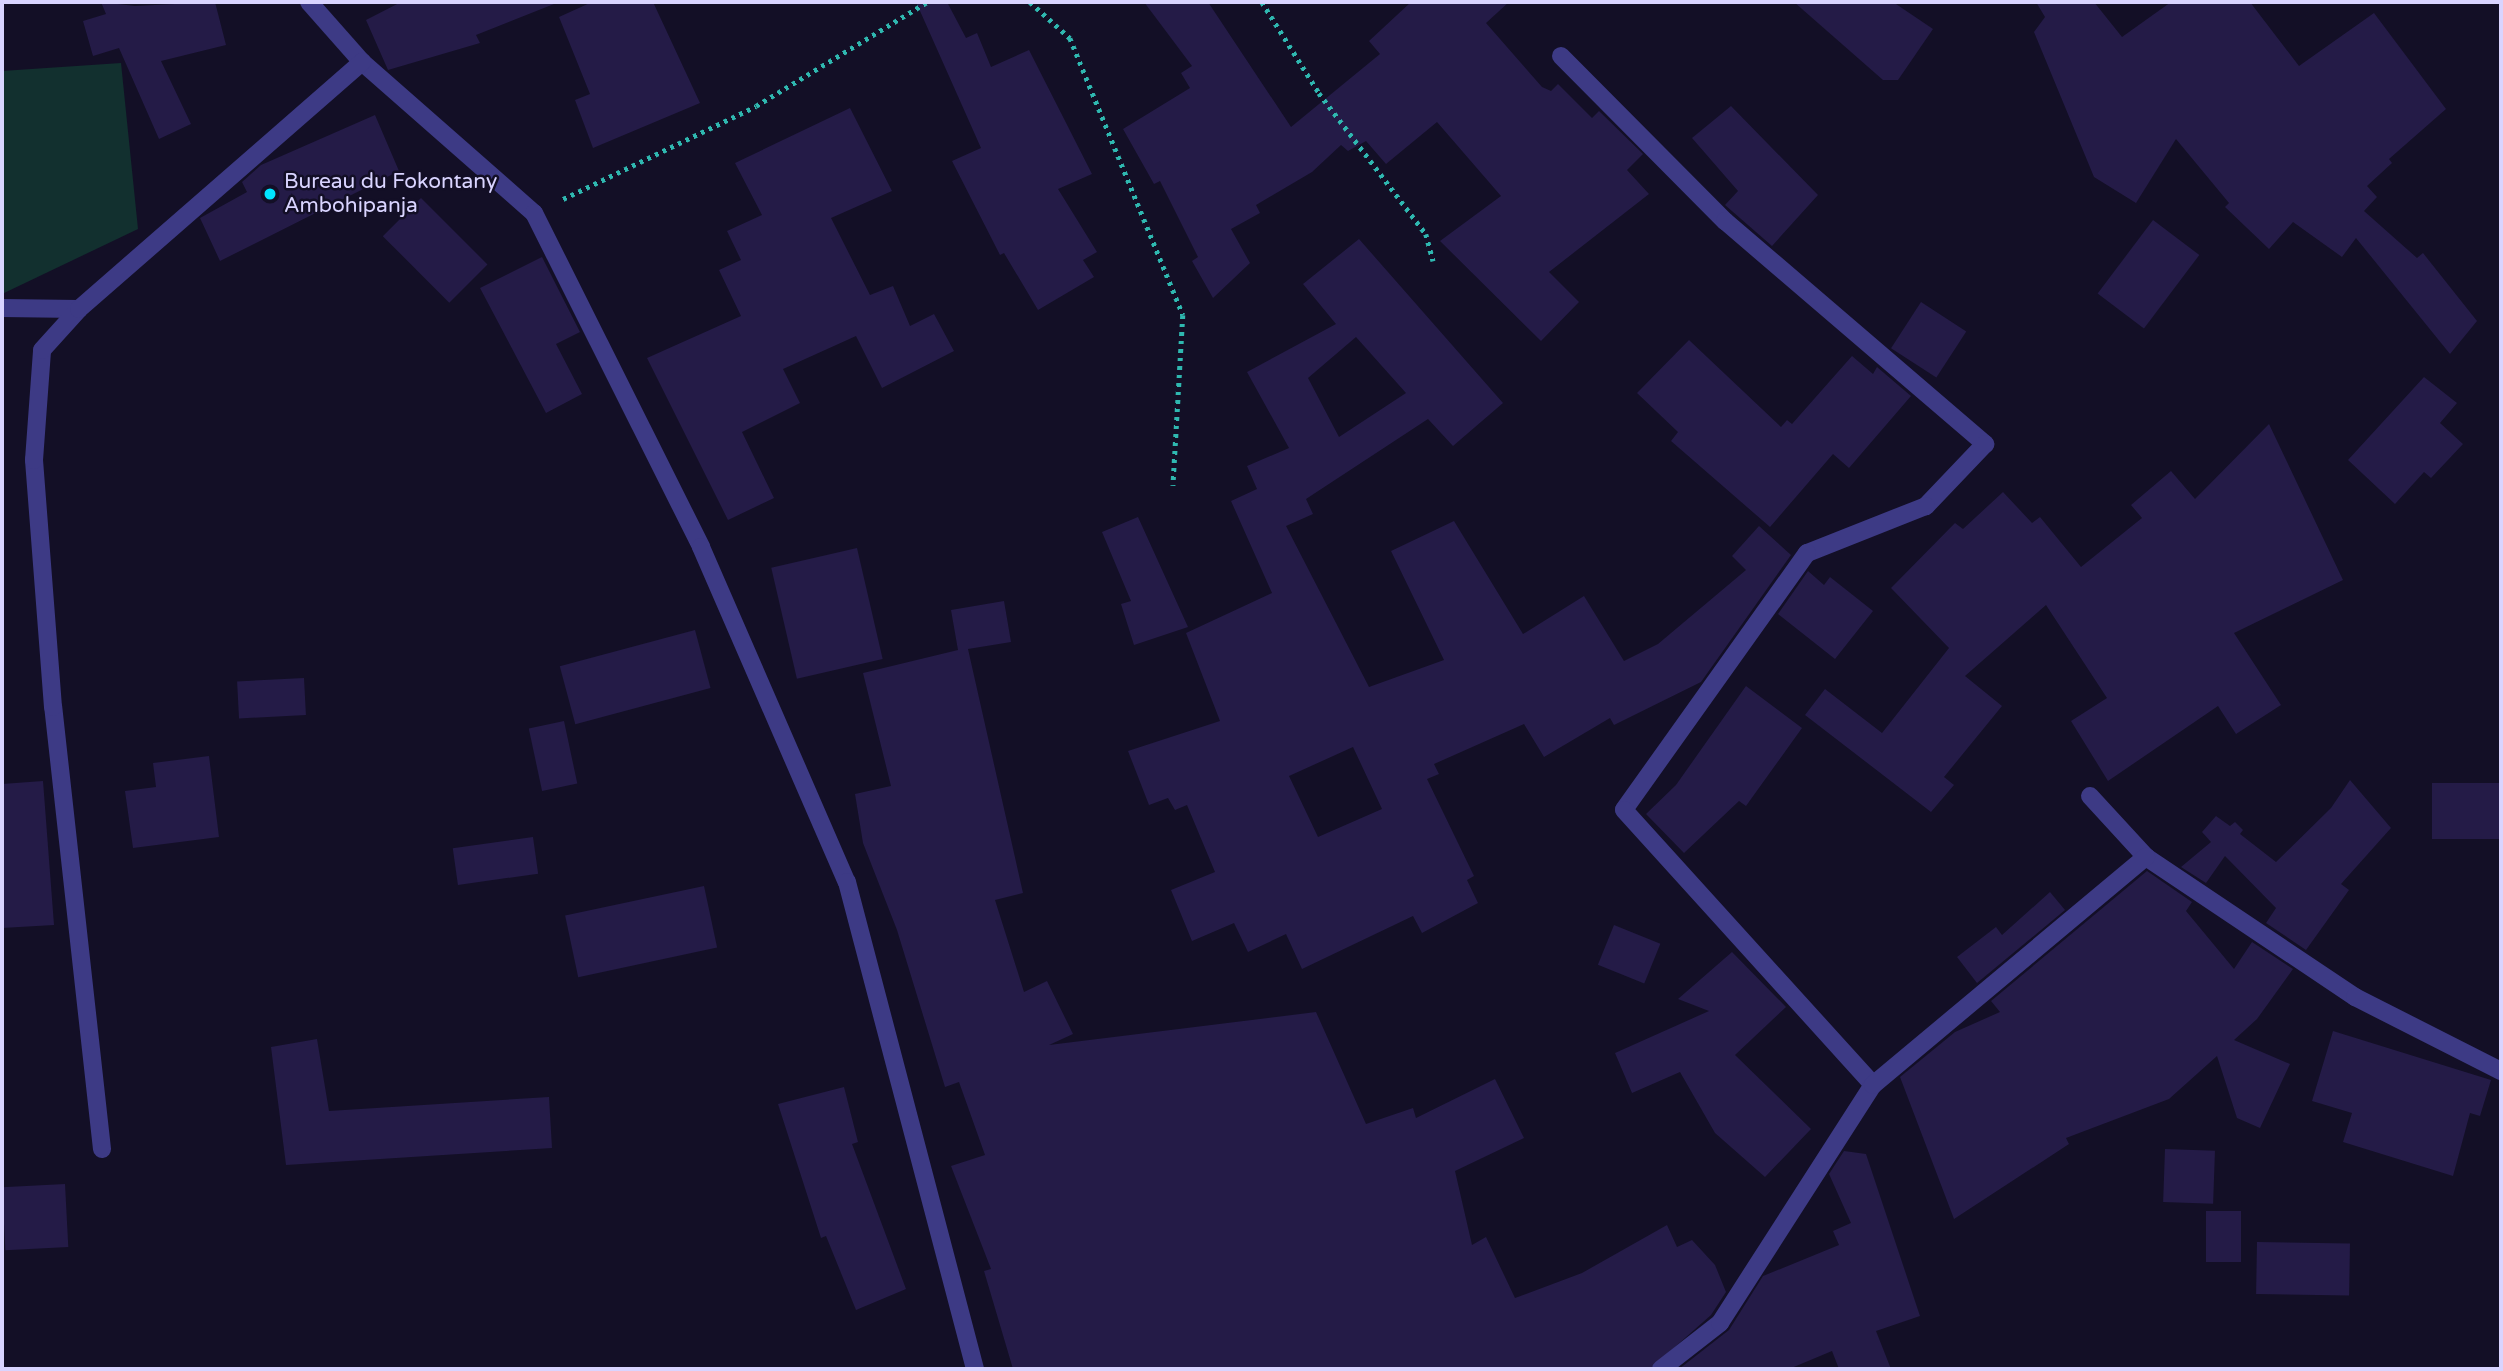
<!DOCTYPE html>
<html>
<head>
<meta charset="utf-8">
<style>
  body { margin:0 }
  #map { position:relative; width:2503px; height:1371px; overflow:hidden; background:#130f26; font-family:"Varela Round",sans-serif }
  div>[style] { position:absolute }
  .green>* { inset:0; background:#12302f }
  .building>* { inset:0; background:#241b47; transform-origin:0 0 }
  .path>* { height:4.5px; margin-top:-2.25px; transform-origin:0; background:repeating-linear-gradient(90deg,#2fb8b0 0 3.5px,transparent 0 8.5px) }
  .minor>* { height:18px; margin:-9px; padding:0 9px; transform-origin:9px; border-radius:9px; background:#3d3a85 }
  .dots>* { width:19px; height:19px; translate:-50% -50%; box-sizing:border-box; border:4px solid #130f26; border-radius:50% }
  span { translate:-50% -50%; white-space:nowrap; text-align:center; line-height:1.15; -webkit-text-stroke:5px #130f26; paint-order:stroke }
  .poi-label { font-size:21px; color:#d9d4ff }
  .left { translate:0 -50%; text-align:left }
  .frame { position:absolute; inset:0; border:4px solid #d9d4ff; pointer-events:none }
</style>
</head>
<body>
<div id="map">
  <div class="green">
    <div style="clip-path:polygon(121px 63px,138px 229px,2px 294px,2px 71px)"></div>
  </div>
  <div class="building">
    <div style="clip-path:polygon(101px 2px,135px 6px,215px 2px,226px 45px,161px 61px,191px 124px,159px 139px,119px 48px,93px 56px,83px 21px,106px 14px)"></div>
    <div style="clip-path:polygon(401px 2px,553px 2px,554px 4px,476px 35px,480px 43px,388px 70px,366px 20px)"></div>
    <div style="clip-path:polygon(592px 2px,653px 2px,700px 103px,593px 148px,575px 100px,590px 94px,559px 17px)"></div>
    <div style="clip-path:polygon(916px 2px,947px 2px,966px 38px,977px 33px,991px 67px,1029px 50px,1092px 174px,1058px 189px,1097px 252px,1083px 260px,1094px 277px,1038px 310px,1004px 253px,1000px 255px,952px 161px,981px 148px)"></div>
    <div style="clip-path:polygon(1144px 2px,1208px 2px,1291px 127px,1380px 54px,1369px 41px,1411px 2px,1509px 2px,1486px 23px,1542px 87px,1551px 91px,1558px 84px,1592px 118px,1599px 111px,1643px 154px,1627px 170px,1649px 194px,1549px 272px,1579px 302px,1541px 341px,1440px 241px,1501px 196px,1437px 122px,1386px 164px,1366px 141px,1348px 151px,1341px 145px,1312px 172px,1256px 205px,1260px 213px,1231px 229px,1250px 263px,1213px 298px,1192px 261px,1198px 257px,1160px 181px,1154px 184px,1123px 129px,1190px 88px,1181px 73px,1192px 66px)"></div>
    <div style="clip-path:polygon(1794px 2px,1893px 2px,1933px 29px,1898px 80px,1883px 80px)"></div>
    <div style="clip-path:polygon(2036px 2px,2094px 2px,2122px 37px,2171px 2px,2250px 2px,2299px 66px,2374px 13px,2446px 109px,2389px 159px,2392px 163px,2367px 186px,2377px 197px,2364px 211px,2417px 258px,2423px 253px,2477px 321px,2450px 354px,2356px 238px,2342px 257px,2293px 222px,2269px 249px,2225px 207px,2229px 203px,2176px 139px,2136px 203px,2094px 177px,2034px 32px,2045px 17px)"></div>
    <div style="clip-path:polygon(1731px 106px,1818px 195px,1772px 246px,1725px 205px,1738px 191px,1692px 138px)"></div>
    <div style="clip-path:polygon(850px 108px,892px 191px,831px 218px,870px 295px,893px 286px,910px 326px,934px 314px,954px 351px,882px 388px,856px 336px,783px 369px,800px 403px,742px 432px,774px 498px,728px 520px,647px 358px,741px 316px,719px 270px,741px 260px,727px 231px,762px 215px,735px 163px)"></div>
    <div style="clip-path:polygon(375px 115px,399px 171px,220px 261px,200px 218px,247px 192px,242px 182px,261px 165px)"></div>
    <div style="left:421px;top:198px;width:94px;height:54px;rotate:45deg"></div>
    <div style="left:2153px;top:220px;width:58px;height:92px;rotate:37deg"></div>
    <div style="clip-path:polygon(evenodd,1359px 239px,1503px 403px,1453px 446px,1428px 419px,1306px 499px,1313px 514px,1286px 526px,1369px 687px,1444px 660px,1391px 551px,1454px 521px,1523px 634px,1584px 596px,1624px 661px,1658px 644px,1746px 570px,1732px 556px,1759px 526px,1791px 555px,1701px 682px,1614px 725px,1610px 718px,1544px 757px,1524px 724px,1434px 764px,1439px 774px,1427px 779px,1474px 876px,1467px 880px,1478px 903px,1422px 933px,1413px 916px,1302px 969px,1286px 934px,1248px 952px,1234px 923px,1192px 941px,1171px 890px,1215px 872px,1187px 805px,1175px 810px,1168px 798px,1149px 805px,1128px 751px,1220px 721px,1186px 633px,1272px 593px,1231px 501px,1257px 489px,1247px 466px,1289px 448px,1247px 372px,1336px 324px,1303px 284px,1359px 239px,1356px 337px,1406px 393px,1339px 437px,1308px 378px,1356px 337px,1359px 239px,1353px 747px,1382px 809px,1318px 837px,1289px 776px,1353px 747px)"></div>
    <div style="clip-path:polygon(542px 257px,580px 332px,556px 344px,582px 394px,546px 413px,480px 288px)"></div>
    <div style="left:1921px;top:302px;width:54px;height:55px;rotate:33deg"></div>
    <div style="clip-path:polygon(1689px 340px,1781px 427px,1787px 420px,1792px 424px,1852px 356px,1873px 374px,1877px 367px,1911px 396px,1849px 468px,1833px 454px,1770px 527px,1671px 441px,1678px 432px,1637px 393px)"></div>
    <div style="clip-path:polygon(2424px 377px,2457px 403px,2440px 423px,2463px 444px,2431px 478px,2424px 472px,2395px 504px,2348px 460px)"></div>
    <div style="clip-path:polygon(2269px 424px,2343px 580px,2234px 633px,2281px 705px,2236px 734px,2218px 706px,2108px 781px,2071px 721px,2107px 698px,2046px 605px,1965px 676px,2002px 706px,1944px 777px,1954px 785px,1931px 812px,1805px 715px,1825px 689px,1882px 733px,1949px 648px,1891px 588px,1955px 523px,1963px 529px,2003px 492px,2032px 523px,2040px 517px,2081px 567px,2142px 518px,2131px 505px,2171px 471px,2195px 499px)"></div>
    <div style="clip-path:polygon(1138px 517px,1188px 627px,1134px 645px,1121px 604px,1131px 601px,1102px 532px)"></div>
    <div style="left:857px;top:548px;width:114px;height:88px;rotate:77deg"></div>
    <div style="clip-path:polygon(1808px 571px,1824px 585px,1830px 577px,1873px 611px,1835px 659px,1778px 614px)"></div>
    <div style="clip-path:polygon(1004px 601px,1011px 642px,968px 649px,1023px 893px,995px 900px,1024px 992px,1047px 981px,1073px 1034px,1049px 1045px,1316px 1012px,1366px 1124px,1413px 1108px,1416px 1118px,1495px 1079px,1524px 1138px,1455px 1171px,1472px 1245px,1486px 1237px,1515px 1298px,1582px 1273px,1667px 1225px,1677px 1247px,1692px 1240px,1715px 1265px,1726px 1292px,1711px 1315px,1650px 1369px,1013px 1369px,984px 1271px,991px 1269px,951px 1166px,985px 1155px,959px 1082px,945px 1087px,897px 930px,863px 843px,855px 794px,891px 786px,863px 673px,958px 650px,951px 610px)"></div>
    <div style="left:695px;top:630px;width:60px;height:140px;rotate:75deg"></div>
    <div style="left:304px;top:678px;width:37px;height:67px;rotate:87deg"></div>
    <div style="clip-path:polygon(1746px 686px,1802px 728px,1746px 806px,1739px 801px,1684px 853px,1646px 814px,1676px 785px)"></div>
    <div style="left:564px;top:721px;width:64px;height:36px;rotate:78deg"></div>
    <div style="clip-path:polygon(209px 756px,219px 837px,133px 848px,125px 791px,156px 787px,153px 763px)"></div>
    <div style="clip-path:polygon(2350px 780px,2391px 828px,2341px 884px,2349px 890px,2306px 950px,2266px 923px,2276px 908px,2225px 856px,2206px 883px,2181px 867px,2211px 842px,2202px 832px,2216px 816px,2230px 826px,2235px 822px,2243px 830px,2240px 834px,2276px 862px,2331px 808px)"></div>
    <div style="clip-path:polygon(43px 781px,54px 925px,2px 928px,2px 784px)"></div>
    <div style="left:2501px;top:783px;width:56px;height:69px;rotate:90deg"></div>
    <div style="left:533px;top:837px;width:37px;height:81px;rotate:82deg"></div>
    <div style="clip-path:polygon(2147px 871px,2192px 902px,2186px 911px,2234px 969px,2252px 942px,2293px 969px,2257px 1019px,2234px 1040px,2290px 1064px,2260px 1128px,2237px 1118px,2217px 1056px,2169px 1099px,2066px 1138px,2069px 1144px,1954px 1219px,1900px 1077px,1955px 1032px,2000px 1012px,1991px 1001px)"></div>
    <div style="left:704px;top:886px;width:63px;height:142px;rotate:78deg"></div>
    <div style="clip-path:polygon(2050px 892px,2065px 910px,1977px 983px,1957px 957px,1996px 927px,2002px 935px)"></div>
    <div style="left:1614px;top:925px;width:50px;height:43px;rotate:22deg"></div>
    <div style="clip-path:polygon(1732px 952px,1786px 1007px,1735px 1055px,1811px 1129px,1765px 1177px,1715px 1133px,1680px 1072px,1632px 1093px,1615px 1053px,1709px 1011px,1678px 999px)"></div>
    <div style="clip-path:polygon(2333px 1031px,2491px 1080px,2480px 1116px,2470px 1113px,2453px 1176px,2343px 1142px,2352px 1113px,2312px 1101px)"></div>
    <div style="clip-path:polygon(317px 1039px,329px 1111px,549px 1097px,552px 1148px,286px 1165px,271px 1047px)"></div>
    <div style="clip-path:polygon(844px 1087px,858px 1142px,852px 1144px,906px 1289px,856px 1310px,826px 1236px,821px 1238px,778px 1104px)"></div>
    <div style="left:2165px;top:1149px;width:50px;height:53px;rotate:2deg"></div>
    <div style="clip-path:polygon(1844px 1151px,1866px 1154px,1920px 1316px,1876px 1331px,1891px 1369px,1839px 1369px,1832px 1351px,1789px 1369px,1679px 1369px,1729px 1330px,1763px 1276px,1839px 1245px,1833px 1231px,1851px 1223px,1829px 1174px)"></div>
    <div style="left:65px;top:1184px;width:63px;height:63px;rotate:87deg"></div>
    <div style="left:2206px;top:1211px;width:35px;height:51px"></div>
    <div style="left:2257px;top:1242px;width:93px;height:52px;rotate:1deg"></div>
  </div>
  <div class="path">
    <div style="left:1030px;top:2px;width:54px;rotate:42deg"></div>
    <div style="left:1070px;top:38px;width:299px;rotate:67.8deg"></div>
    <div style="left:1183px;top:315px;width:171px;rotate:93.3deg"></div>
    <div style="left:1262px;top:2px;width:107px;rotate:57.9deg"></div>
    <div style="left:1319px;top:93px;width:177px;rotate:52.8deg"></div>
    <div style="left:1426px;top:234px;width:28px;rotate:75deg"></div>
    <div style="left:563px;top:199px;width:214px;rotate:-25.7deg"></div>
    <div style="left:756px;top:106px;width:200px;rotate:-31.3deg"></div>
  </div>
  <div class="minor">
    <div style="left:309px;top:2px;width:80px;rotate:48.5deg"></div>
    <div style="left:362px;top:62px;width:229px;rotate:41.3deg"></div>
    <div style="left:534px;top:213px;width:373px;rotate:63.4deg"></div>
    <div style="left:701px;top:547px;width:365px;rotate:66.5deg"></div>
    <div style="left:847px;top:882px;width:504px;rotate:75.27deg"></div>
    <div style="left:1561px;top:56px;width:233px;rotate:45.2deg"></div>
    <div style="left:1725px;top:221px;width:343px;rotate:40.6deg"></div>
    <div style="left:1985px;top:444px;width:86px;rotate:133.6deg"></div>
    <div style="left:1926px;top:506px;width:128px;rotate:158.4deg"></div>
    <div style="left:1807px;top:553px;width:315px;rotate:125.5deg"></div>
    <div style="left:1624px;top:810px;width:371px;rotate:47.8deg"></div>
    <div style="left:2px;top:308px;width:77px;rotate:0.7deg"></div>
    <div style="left:2090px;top:796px;width:83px;rotate:47.4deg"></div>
    <div style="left:2146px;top:857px;width:252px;rotate:33.8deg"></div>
    <div style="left:2355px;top:997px;width:164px;rotate:26.9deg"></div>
    <div style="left:102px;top:1149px;width:445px;rotate:-96.3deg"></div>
    <div style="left:53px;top:707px;width:248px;rotate:-94.4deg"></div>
    <div style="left:34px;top:460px;width:110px;rotate:-85.8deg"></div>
    <div style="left:42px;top:350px;width:55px;rotate:-47.9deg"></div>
    <div style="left:79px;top:309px;width:376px;rotate:-41.1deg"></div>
    <div style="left:1661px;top:1369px;width:75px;rotate:-37.9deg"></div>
    <div style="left:1720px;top:1323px;width:283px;rotate:-57.3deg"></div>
    <div style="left:1873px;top:1085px;width:356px;rotate:-39.9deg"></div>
  </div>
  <div class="dots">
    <div style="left:270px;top:194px;background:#00e5ff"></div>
  </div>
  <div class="poi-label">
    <span class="left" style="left:284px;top:194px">Bureau du Fokontany<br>Ambohipanja</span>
  </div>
  <div class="frame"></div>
</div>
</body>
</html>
